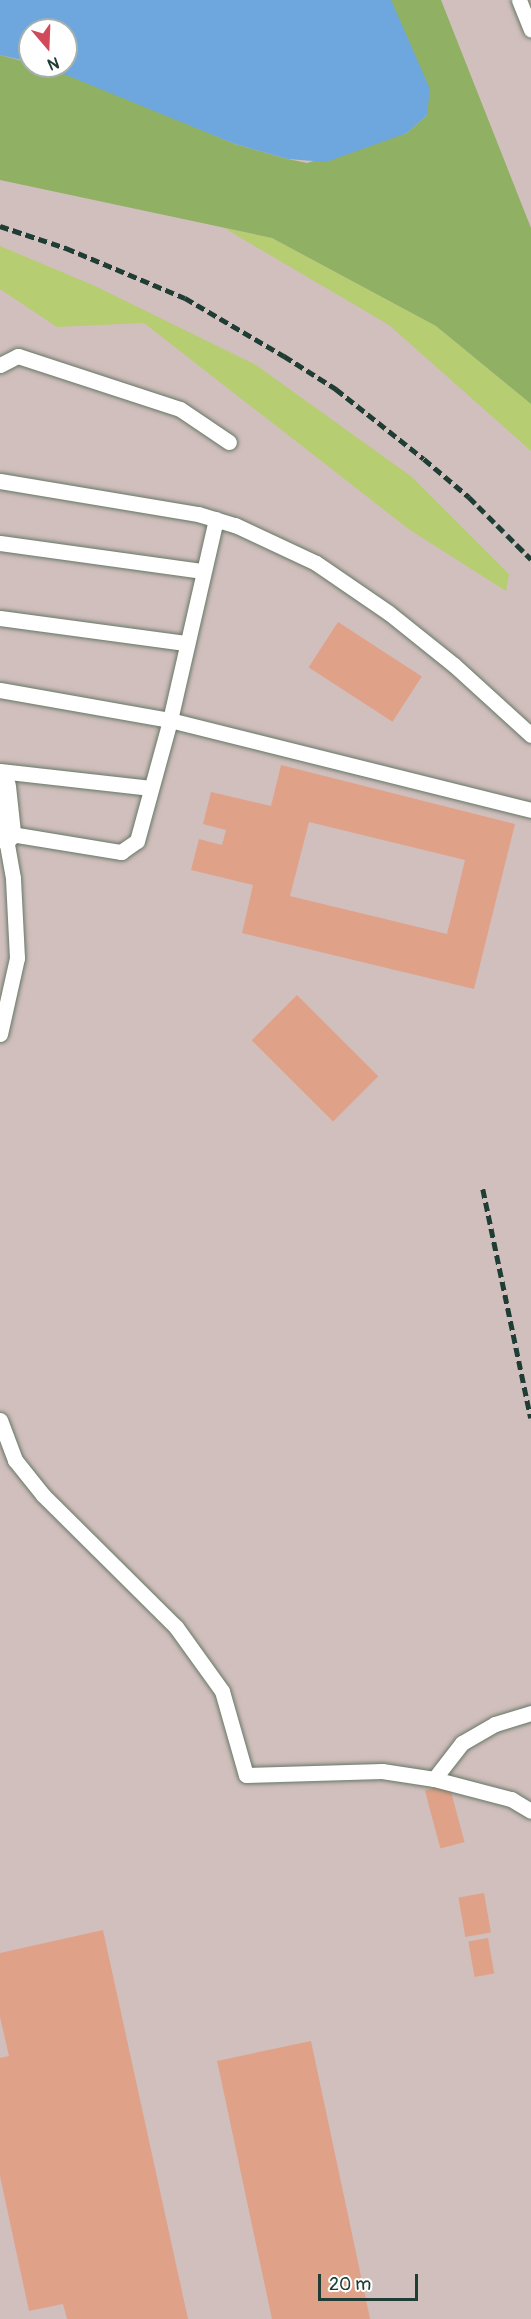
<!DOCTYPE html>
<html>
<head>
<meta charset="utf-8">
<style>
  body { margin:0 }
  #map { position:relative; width:531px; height:2319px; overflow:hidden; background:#ede4c5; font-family:Pangolin,sans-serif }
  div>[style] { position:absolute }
  .industrial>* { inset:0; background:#d1bfbd }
  .green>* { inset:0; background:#b6cd72 }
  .forest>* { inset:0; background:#90b064 }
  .water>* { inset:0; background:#6ea7dd }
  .building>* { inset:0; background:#dfa289; transform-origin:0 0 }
  .roads { filter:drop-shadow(0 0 2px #677767) drop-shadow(0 0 2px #677767) }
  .lane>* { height:15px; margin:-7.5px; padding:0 7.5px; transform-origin:7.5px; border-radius:7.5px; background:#fff }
  .street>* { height:32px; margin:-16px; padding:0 16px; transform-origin:16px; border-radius:16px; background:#fff }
  .rail>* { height:4.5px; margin-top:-2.25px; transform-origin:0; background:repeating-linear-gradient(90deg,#1f3d34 0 9px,transparent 0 13.5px) }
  span { translate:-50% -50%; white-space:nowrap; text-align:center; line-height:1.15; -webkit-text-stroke:4.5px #fff; paint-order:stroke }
  .north { position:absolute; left:18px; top:18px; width:60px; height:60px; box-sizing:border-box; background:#fff; border:2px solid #a5b1ae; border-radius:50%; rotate:161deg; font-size:16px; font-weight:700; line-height:24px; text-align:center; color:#1f3d34 }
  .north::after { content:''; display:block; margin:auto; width:21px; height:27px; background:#d1495b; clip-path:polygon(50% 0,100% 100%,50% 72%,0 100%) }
  .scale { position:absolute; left:318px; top:2274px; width:100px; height:27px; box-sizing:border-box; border:3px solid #1f3d34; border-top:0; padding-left:8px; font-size:18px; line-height:21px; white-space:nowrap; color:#1f3d34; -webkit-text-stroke:4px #fff; paint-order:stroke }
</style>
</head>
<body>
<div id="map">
  <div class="industrial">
    <div style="clip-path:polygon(evenodd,0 0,531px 0,531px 2319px,0 2319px,0 0,30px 30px,66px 30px,66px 66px,30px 66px,30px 30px)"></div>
  </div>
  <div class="green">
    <div style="clip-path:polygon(224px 228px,272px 238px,436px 326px,531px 404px,531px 451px,389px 325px)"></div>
    <div style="clip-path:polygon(0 246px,95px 286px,256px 365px,412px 477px,509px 574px,506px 591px,410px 530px,144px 323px,57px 327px,0 289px)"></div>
  </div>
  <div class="forest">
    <div style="clip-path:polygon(389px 0,441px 0,531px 228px,531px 404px,436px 326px,272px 238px,0 180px,0 55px,67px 73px,235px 144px,288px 159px,307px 163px,407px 133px,427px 115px)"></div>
  </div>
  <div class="water">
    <div style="clip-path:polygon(0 0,391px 0,430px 89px,427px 115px,407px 133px,326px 162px,288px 159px,235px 144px,44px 66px,66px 66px,66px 30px,30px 30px,30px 62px,0 55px)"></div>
  </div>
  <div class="building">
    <div style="left:338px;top:622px;width:100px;height:54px;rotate:33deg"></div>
    <div style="clip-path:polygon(evenodd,281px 765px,515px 824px,474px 989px,242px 933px,253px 885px,191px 870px,199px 839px,222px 845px,226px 830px,203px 824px,211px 792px,271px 806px,281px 765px,309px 822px,465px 860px,447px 934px,290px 896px,309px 822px)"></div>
    <div style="left:297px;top:995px;width:115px;height:64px;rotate:45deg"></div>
    <div style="left:449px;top:1784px;width:60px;height:25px;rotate:75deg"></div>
    <div style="left:484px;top:1893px;width:40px;height:26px;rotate:80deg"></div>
    <div style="clip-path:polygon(103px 1930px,188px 2319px,67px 2319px,63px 2304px,29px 2311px,0 2176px,0 2058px,9px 2056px,0 2017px,0 1953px)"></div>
    <div style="left:488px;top:1938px;width:36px;height:20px;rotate:80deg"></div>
    <div style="left:311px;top:2041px;width:284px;height:96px;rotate:78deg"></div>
  </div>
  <div class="roads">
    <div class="lane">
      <div style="left:519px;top:0;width:32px;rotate:68deg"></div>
      <div style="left:0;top:365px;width:20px;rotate:-27deg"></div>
      <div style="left:18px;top:356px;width:170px;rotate:18.1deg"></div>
      <div style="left:180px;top:409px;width:59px;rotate:34deg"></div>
      <div style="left:0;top:481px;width:201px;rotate:9.5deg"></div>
      <div style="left:198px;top:514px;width:39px;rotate:17deg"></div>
      <div style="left:235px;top:525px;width:89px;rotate:25.1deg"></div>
      <div style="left:316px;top:563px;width:88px;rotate:34.4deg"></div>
      <div style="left:389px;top:613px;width:83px;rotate:38.7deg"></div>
      <div style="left:454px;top:665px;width:104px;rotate:42.3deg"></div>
      <div style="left:0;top:543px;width:205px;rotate:7.9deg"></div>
      <div style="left:0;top:618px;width:187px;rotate:7.7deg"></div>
      <div style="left:0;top:690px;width:173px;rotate:10deg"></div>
      <div style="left:170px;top:720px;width:372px;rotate:14deg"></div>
      <div style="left:0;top:771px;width:152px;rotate:6.4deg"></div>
      <div style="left:0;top:1034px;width:78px;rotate:-77.4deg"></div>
      <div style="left:17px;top:958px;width:80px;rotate:-92.9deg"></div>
      <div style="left:13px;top:878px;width:46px;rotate:-100.1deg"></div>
      <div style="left:5px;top:833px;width:118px;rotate:9.3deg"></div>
      <div style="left:121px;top:852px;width:19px;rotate:-35deg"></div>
      <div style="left:137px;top:841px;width:125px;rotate:-74.7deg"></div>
      <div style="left:170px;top:720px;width:206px;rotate:-77.1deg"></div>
      <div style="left:0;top:1420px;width:43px;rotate:69.4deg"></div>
      <div style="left:15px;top:1460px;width:45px;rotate:51.3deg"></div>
      <div style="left:43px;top:1495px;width:187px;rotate:44.8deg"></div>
      <div style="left:176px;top:1627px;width:79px;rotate:54.3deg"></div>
      <div style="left:222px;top:1691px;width:87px;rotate:74.1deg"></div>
      <div style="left:246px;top:1775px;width:136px;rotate:-1.7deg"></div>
      <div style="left:382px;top:1771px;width:53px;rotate:8.7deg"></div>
      <div style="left:434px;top:1779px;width:80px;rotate:14.6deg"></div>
      <div style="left:511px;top:1799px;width:23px;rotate:31deg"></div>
      <div style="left:434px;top:1779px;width:46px;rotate:-52.1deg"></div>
      <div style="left:462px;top:1743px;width:38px;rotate:-30deg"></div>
      <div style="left:495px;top:1724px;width:38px;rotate:-17deg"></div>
    </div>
    <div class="street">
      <div style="left:0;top:787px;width:46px;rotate:83.8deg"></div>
    </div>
  </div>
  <div class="rail">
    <div style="left:0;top:226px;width:70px;rotate:18.4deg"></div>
    <div style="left:66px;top:248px;width:129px;rotate:22.8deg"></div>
    <div style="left:185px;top:298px;width:115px;rotate:30.4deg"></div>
    <div style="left:284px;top:356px;width:62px;rotate:32.4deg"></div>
    <div style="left:336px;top:389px;width:112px;rotate:38.5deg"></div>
    <div style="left:424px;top:459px;width:59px;rotate:40.2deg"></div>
    <div style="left:469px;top:497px;width:88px;rotate:45deg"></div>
    <div style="left:483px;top:1189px;width:234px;rotate:78.2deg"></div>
  </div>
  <div class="north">N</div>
  <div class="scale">20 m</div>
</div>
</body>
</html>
